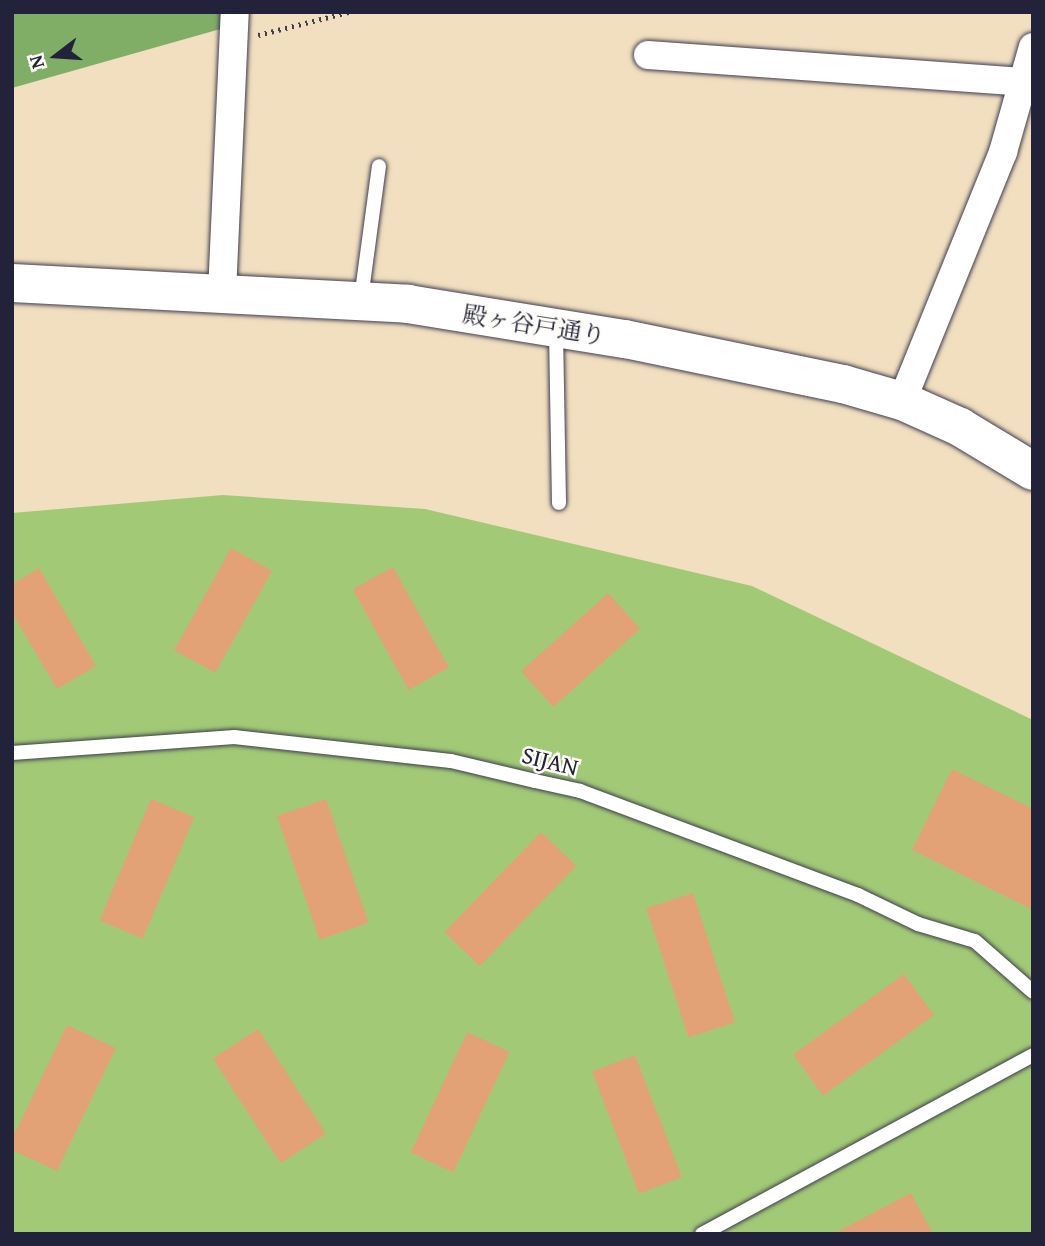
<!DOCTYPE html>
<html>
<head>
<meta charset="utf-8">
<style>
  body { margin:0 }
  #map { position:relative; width:1045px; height:1246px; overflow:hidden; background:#f1dfc0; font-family:"Gentium Book Plus","Noto Serif JP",serif }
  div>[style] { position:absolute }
  .green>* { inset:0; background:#a2ca76 }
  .forest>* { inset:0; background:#81ae67 }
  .building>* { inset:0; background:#e2a275; transform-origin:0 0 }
  .path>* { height:4.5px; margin-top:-2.25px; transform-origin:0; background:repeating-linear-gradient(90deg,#413e4f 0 2px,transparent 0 7px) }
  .roads { filter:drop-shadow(0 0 2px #413e4f) drop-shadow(0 0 2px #413e4f) }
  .lane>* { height:14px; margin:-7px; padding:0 7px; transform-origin:7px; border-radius:7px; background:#fff }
  .street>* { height:28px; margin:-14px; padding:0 14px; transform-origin:14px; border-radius:14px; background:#fff }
  .secondary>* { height:38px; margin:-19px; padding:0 19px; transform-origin:19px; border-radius:19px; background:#fff }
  span { translate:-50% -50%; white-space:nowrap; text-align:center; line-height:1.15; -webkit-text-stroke:5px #fdfcf7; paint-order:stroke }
  .street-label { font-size:24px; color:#22223b }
  .frame { position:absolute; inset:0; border:14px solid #22223b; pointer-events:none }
  .north { position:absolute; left:21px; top:21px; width:70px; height:70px; -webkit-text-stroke:5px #fdfcf7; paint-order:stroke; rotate:253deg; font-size:19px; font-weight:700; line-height:28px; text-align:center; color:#22223b }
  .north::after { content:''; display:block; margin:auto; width:24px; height:32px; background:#22223b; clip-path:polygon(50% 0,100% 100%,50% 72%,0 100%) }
</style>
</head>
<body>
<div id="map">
  <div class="green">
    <div style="clip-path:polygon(223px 495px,425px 509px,752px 586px,1033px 720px,1033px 1234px,12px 1234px,12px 513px)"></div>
  </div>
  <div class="forest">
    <div style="clip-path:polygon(12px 12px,223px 12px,224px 28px,12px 88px)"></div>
  </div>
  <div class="building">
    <div style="left:231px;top:548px;width:47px;height:117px;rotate:29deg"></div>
    <div style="left:393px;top:567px;width:115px;height:46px;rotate:61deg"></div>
    <div style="clip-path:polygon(39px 568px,96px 666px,57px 689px,12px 613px,12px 584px)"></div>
    <div style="left:608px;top:593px;width:48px;height:117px;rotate:48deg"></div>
    <div style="clip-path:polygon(952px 769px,1033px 809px,1033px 910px,912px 850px)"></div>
    <div style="left:151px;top:799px;width:47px;height:132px;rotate:23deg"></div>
    <div style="left:326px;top:799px;width:131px;height:52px;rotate:71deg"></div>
    <div style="left:541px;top:832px;width:49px;height:139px;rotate:44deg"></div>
    <div style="left:693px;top:893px;width:136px;height:49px;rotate:72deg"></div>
    <div style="left:904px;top:974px;width:51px;height:137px;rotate:54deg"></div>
    <div style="clip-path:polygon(67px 1025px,116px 1048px,57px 1171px,12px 1150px,12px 1139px)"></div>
    <div style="left:258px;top:1029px;width:125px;height:54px;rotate:57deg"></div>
    <div style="left:467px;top:1032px;width:47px;height:133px;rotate:25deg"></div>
    <div style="left:635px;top:1055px;width:131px;height:46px;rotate:69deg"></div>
    <div style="clip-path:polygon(911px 1193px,933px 1234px,833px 1234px)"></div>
  </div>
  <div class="path">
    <div style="left:258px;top:35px;width:94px;rotate:-14.2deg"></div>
  </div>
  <div class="roads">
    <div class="lane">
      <div style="left:361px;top:299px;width:134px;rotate:-82.3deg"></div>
      <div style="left:556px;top:331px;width:172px;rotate:89deg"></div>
      <div style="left:12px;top:753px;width:223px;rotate:-4.1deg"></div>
      <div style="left:234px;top:737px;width:218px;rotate:6.3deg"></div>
      <div style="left:451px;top:761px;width:86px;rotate:13.4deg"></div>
      <div style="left:535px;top:781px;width:46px;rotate:12.5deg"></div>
      <div style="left:580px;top:791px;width:297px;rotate:20.5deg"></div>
      <div style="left:858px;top:895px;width:67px;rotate:25.8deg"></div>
      <div style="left:918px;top:924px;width:59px;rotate:16.6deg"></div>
      <div style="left:975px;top:941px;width:77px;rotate:41.3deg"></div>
      <div style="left:702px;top:1234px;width:376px;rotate:-28.4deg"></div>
    </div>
    <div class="street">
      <div style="left:648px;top:55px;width:376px;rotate:4.1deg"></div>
      <div style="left:222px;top:293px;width:281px;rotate:-87.4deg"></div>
      <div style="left:902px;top:401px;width:269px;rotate:-67.9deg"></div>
      <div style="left:1003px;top:152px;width:109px;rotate:-74.1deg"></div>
    </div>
    <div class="secondary">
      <div style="left:12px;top:283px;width:397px;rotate:3deg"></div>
      <div style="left:408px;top:304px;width:220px;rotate:9.2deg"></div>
      <div style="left:625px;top:339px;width:223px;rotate:11.7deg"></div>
      <div style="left:843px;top:384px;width:61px;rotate:16.1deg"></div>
      <div style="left:902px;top:401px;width:64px;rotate:24.1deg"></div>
      <div style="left:960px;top:427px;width:85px;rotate:31.1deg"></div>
    </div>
  </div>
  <div class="street-label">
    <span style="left:534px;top:325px;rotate:9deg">殿ヶ谷戸通り</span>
    <span style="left:550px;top:761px;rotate:14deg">SIJAN</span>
  </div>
  <div class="frame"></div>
  <div class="north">N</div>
</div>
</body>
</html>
